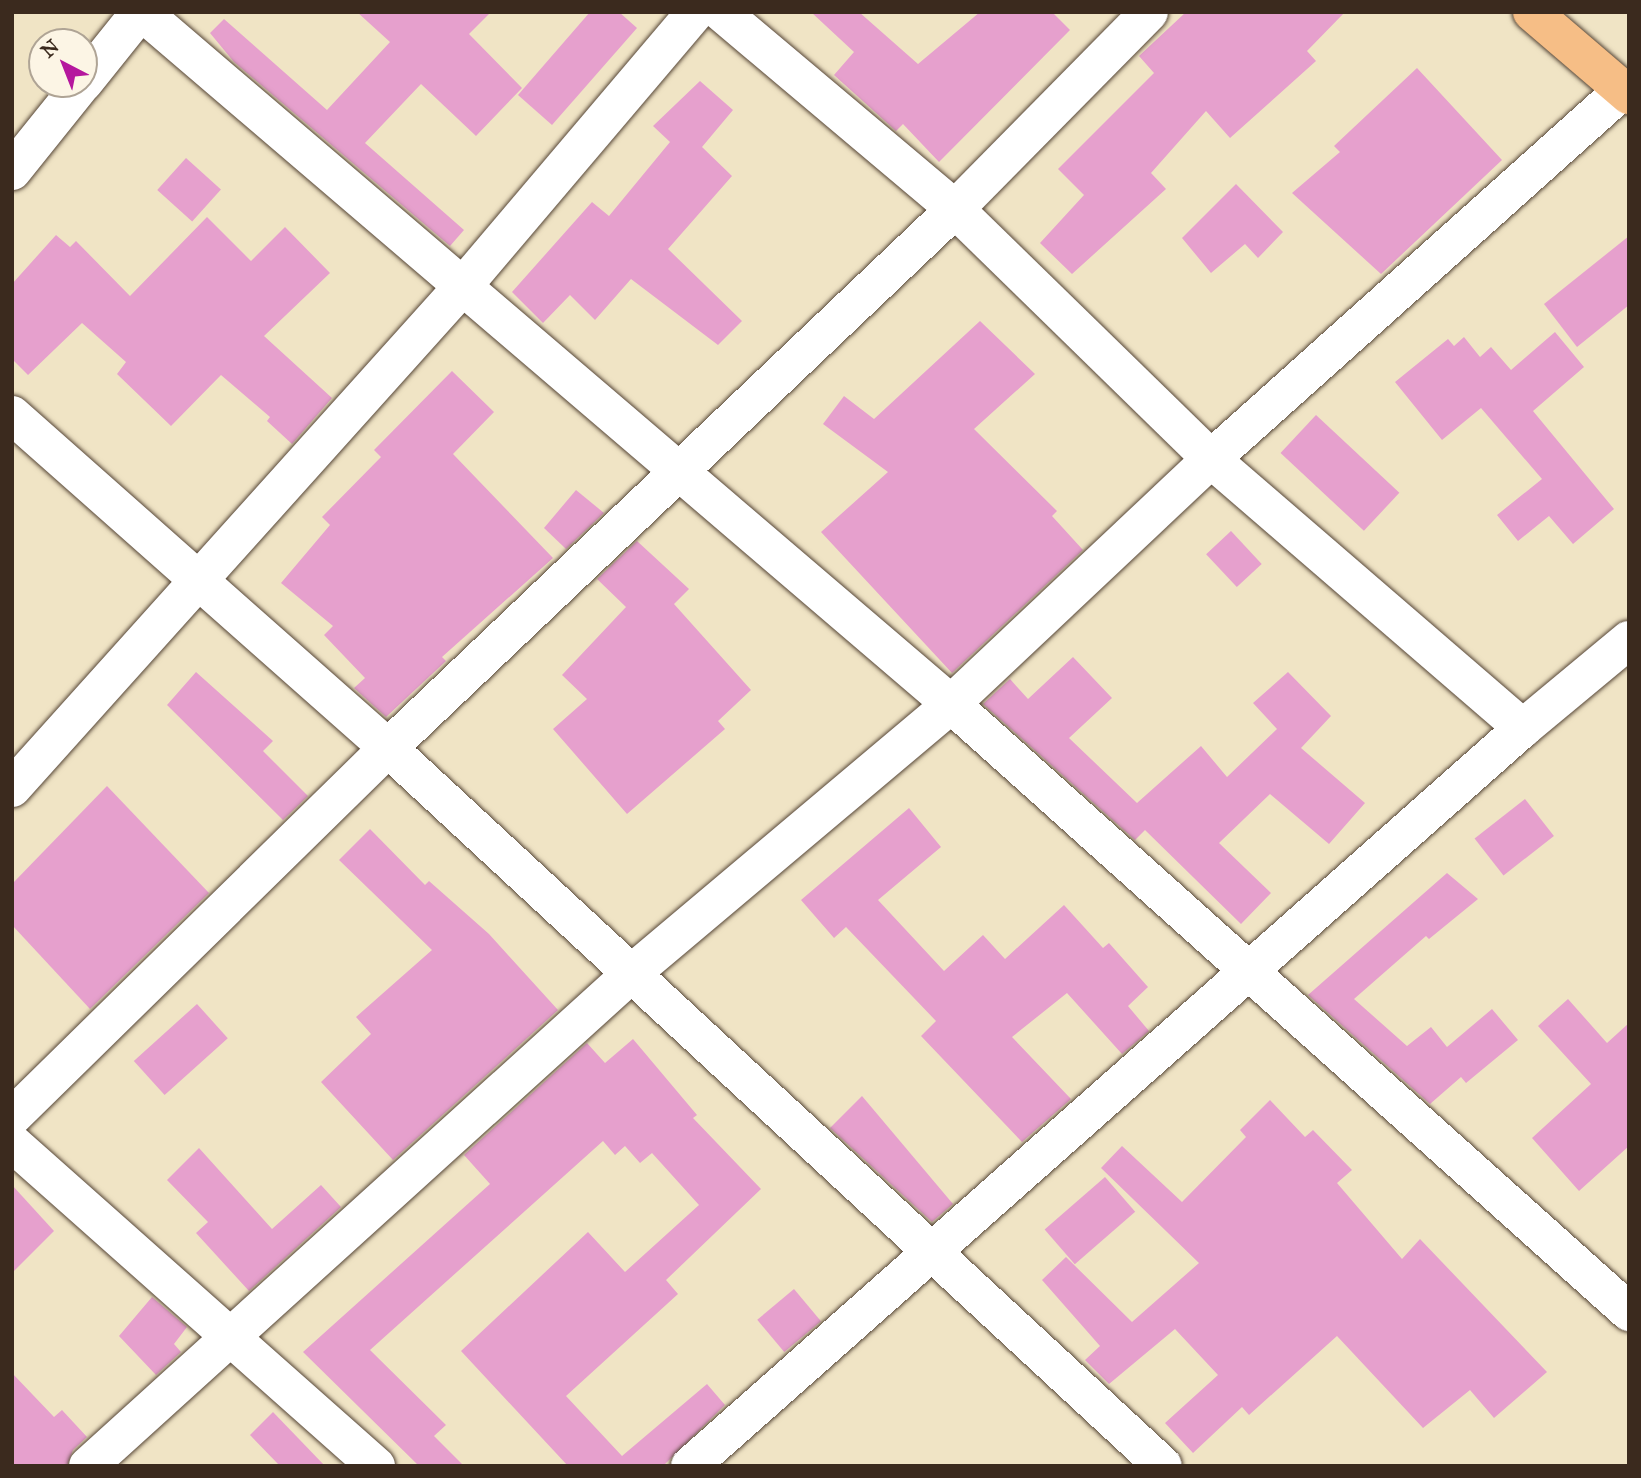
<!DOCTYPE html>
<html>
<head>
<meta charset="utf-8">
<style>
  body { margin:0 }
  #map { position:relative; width:1641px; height:1478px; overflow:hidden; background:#f0e4c5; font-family:"IM FELL Great Primer",serif }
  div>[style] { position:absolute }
  .building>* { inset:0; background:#e6a0cd; transform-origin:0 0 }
  .roads { filter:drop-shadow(0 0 2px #564637) drop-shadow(0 0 2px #564637) }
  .minor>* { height:38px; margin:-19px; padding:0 19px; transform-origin:19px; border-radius:19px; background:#fff }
  .major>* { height:38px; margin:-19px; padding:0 19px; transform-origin:19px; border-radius:19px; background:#f6be86 }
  span { translate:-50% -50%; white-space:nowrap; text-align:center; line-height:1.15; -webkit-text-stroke:7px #fcf5e5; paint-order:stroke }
  .frame { position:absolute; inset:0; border:14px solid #3b2a1e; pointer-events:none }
  .north { position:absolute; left:28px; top:28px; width:70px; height:70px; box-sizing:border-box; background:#fcf5e5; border:2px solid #afa495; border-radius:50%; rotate:318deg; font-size:19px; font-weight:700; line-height:28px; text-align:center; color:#3b2a1e }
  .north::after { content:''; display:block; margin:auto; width:24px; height:32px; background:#b5179e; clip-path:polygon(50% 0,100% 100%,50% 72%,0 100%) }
</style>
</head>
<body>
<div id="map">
  <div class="building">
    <div style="clip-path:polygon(357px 12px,491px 12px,469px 34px,522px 88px,476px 136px,421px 84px,365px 143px,464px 230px,450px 246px,234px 62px,210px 33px,224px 19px,327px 110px,390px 42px)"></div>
    <div style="clip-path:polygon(590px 12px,619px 12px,637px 28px,552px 125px,518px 95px)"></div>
    <div style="clip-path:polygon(811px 12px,859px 12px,918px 64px,980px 12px,1052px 12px,1070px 30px,939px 162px,903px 124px,896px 131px,834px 75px,854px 52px)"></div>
    <div style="clip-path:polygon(1186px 12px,1345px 12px,1307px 51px,1316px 61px,1230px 138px,1206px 111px,1151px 173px,1166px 189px,1072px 274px,1040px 243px,1084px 195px,1058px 169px,1154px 73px,1139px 56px)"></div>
    <div style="clip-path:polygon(1417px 68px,1502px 160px,1381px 274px,1292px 193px,1340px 152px,1334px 146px)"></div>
    <div style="clip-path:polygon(700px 81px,733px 110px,702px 147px,732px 176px,668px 249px,742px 321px,718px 345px,631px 279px,595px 320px,570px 295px,543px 323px,512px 292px,592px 202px,609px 216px,670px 142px,653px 126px)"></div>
    <div style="left:186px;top:158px;width:47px;height:43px;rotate:42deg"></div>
    <div style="clip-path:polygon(1236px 184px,1283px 232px,1258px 258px,1245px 244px,1211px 273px,1182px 238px)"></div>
    <div style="clip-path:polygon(207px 217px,251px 261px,285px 227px,330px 273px,264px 336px,332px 398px,292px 444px,267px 421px,270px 417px,221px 375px,171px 426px,117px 374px,126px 362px,82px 323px,28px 375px,12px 359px,12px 284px,56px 235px,70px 247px,76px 241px,130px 296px)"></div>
    <div style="clip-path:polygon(1629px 236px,1629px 305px,1577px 347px,1544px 304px)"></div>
    <div style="clip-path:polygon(980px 321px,1035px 374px,974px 429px,1057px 511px,1052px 516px,1083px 550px,952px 673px,821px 532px,888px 472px,823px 424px,844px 396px,874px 419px)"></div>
    <div style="clip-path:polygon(1555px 332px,1584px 367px,1533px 411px,1614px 509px,1573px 544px,1549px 516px,1518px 541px,1497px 515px,1542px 479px,1481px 408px,1442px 440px,1395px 382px,1448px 339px,1454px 346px,1464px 337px,1480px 357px,1491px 347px,1511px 370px)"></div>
    <div style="clip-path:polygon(452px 371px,494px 412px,453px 454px,553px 558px,442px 657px,446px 661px,386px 717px,354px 688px,365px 678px,324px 635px,333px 626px,281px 583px,330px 525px,322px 517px,381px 457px,374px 450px)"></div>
    <div style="left:1316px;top:415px;width:114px;height:52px;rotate:43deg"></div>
    <div style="clip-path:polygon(576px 490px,604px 513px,566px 549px,544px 528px)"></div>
    <div style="left:1231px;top:531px;width:45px;height:34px;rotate:47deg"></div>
    <div style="clip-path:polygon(637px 541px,689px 589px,674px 604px,751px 690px,718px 721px,725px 729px,627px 814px,553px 729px,587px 699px,562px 675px,626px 607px,597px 579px)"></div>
    <div style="clip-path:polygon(1073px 657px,1112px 698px,1069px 738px,1137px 803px,1201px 746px,1227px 777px,1277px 729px,1253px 703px,1288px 672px,1331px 716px,1301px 748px,1365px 803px,1329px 844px,1270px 794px,1219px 843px,1271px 893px,1241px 924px,1145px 830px,1135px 840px,983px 704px,1010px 679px,1028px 699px)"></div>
    <div style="clip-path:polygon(196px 672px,273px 741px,263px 751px,308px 796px,283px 820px,167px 705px)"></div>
    <div style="clip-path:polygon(107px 786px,209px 893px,90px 1009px,12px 925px,12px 884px)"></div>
    <div style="left:1525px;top:799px;width:47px;height:64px;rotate:52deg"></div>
    <div style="clip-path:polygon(909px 808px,941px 847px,878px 900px,944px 971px,983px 935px,1005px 959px,1064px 905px,1103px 948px,1109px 943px,1148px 987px,1128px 1006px,1149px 1031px,1122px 1054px,1067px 993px,1012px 1037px,1071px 1099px,1022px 1142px,921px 1036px,936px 1021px,846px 927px,834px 938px,801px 900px)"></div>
    <div style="clip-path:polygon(370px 829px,425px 885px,429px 881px,489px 934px,558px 1010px,393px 1160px,321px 1082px,371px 1034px,356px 1017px,432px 950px,339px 860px)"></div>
    <div style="clip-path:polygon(1447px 873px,1478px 899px,1429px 939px,1426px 936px,1354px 999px,1407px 1046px,1431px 1027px,1447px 1047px,1492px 1009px,1518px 1040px,1466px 1083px,1461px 1077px,1430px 1104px,1308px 995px)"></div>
    <div style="clip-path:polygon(1568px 999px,1607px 1043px,1629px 1023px,1629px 1146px,1579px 1191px,1532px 1138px,1591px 1084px,1538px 1026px)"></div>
    <div style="left:197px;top:1004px;width:46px;height:85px;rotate:48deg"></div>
    <div style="clip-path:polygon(633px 1039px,697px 1115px,693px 1118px,761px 1189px,666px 1280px,678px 1294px,566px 1396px,622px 1456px,707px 1384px,725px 1405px,663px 1466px,568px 1466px,461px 1351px,588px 1232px,625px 1272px,699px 1205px,652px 1153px,640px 1163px,625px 1146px,615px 1155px,603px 1141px,370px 1350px,446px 1425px,434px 1436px,464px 1466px,419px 1466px,303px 1352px,490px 1184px,464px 1155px,587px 1043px,605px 1063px)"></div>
    <div style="clip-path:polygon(862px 1096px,953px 1204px,932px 1222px,830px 1128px)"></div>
    <div style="clip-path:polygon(1270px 1100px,1305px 1137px,1313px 1130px,1352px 1170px,1337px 1183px,1402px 1259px,1420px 1239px,1547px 1372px,1494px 1418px,1470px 1390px,1423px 1428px,1337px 1336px,1249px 1415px,1242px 1407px,1193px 1453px,1165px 1423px,1218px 1375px,1175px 1329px,1109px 1384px,1085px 1360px,1100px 1346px,1042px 1280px,1066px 1257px,1132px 1322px,1199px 1263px,1101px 1168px,1122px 1146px,1182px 1202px,1246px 1137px,1240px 1130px)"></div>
    <div style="clip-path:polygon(199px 1148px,272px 1229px,321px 1185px,341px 1207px,249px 1291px,196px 1233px,208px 1222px,167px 1180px)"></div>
    <div style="left:1105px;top:1177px;width:46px;height:80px;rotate:49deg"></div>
    <div style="clip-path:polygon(12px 1185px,54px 1231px,12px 1273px)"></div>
    <div style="left:794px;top:1289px;width:42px;height:48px;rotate:50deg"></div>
    <div style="clip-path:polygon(152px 1297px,187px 1327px,174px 1344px,181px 1352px,156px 1375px,119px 1336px)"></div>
    <div style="clip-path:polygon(12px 1373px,54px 1417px,62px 1410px,87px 1437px,73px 1450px,67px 1466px,12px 1466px)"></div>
    <div style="clip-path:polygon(273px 1412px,325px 1466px,280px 1466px,250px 1435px)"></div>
  </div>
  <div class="roads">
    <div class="minor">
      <div style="left:142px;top:12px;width:1065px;rotate:40.54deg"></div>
      <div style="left:951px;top:704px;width:911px;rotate:41.88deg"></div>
      <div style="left:721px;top:12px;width:306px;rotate:40.1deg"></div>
      <div style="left:955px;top:209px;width:358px;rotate:44.3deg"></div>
      <div style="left:1211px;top:459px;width:412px;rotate:40.8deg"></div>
      <div style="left:84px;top:82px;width:90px;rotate:-51.3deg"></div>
      <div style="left:12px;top:171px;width:112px;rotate:-51.2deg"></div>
      <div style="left:12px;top:415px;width:502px;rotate:41.53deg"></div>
      <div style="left:388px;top:748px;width:1056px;rotate:42.81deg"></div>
      <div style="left:12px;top:788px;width:675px;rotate:-48.06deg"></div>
      <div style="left:463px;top:286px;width:359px;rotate:-49.7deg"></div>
      <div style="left:12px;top:1117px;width:527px;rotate:-44.46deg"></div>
      <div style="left:388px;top:748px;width:782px;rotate:-43.55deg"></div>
      <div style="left:955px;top:209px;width:276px;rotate:-45.4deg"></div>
      <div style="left:12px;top:1143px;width:487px;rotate:41.6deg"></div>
      <div style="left:88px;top:1466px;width:734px;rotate:-42.18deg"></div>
      <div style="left:632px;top:973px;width:417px;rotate:-40.1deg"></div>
      <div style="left:951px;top:704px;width:357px;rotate:-43.3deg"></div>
      <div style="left:1211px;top:459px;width:553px;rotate:-41.85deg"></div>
      <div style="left:690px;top:1466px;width:1113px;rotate:-41.54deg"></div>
      <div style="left:1523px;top:728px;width:138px;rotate:-39.7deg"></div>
    </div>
    <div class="major">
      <div style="left:1532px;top:12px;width:128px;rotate:40.6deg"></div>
    </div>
  </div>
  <div class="frame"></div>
  <div class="north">N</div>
</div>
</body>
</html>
